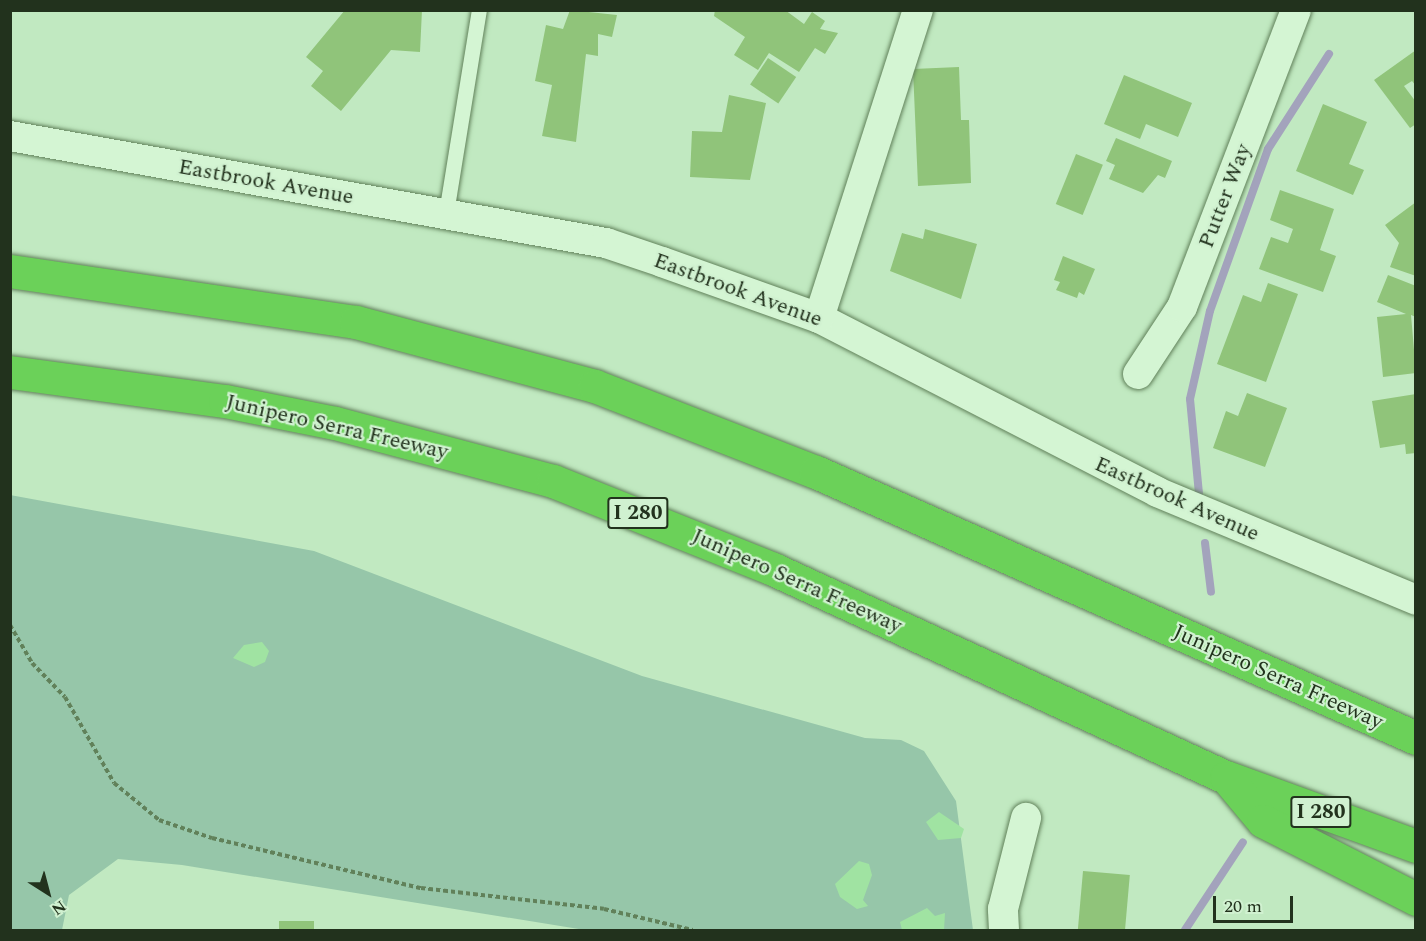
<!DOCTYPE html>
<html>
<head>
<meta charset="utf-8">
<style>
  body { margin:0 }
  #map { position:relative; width:1426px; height:941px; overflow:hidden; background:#c1e9c1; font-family:Spectral,serif }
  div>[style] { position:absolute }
  .green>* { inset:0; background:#96c6a9 }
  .sand>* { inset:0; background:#a0e3a2 }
  .stream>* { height:8px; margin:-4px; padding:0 4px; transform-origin:4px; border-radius:4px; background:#a3a3bc }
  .building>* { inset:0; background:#90c47a; transform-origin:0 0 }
  .path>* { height:4px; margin-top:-2px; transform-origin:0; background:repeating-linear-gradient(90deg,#61815a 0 4.5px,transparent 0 7.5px) }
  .roads { filter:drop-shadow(0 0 2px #61815a) drop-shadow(0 0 2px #61815a) }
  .lane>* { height:15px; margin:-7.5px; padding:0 7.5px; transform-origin:7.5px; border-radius:7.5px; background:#d4f5d3 }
  .street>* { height:30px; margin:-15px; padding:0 15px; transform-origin:15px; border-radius:15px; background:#d4f5d3 }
  .highway>* { height:33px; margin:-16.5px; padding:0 16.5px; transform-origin:16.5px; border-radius:16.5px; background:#6bd159 }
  span { translate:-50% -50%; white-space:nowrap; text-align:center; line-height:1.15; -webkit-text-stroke:4.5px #d0f1d0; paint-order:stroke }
  .shield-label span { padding:2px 4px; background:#d0f1d0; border:2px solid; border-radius:4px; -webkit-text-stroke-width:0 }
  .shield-label { font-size:21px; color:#22321d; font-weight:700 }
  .street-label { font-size:22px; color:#22321d }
  .frame { position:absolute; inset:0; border:12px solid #22321d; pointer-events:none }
  .north { position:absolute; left:18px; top:863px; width:60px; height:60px; -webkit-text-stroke:4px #d0f1d0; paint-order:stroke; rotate:144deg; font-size:16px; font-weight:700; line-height:24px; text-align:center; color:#22321d }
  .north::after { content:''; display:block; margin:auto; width:21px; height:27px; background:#22321d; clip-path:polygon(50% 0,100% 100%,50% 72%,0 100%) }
  .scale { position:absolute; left:1213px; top:896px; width:80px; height:27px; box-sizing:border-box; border:3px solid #22321d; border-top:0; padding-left:8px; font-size:18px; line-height:21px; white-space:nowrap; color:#22321d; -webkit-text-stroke:4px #d0f1d0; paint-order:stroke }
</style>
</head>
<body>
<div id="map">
  <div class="green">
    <div style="clip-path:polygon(10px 495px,314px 551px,642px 676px,865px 738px,901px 740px,924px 751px,956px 801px,973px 930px,585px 930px,182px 865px,118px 859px,69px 895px,62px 930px,11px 930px)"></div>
  </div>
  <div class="sand">
    <div style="clip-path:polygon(262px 642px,269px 651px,265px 662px,254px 667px,233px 658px,244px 645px)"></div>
    <div style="clip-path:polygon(939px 812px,964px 829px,961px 838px,938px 840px,926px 822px)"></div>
    <div style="clip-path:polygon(859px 861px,869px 864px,872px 875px,863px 900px,868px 906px,857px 909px,840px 897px,835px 884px)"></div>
    <div style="clip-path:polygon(927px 908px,935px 916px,945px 913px,944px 930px,902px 930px,900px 922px)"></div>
  </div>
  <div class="stream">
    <div style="left:1199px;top:494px;width:95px;rotate:-95.4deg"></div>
    <div style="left:1190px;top:399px;width:90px;rotate:-77.2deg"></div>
    <div style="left:1210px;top:311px;width:172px;rotate:-70.3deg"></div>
    <div style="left:1268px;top:149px;width:113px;rotate:-57.3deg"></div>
    <div style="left:1205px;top:543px;width:49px;rotate:83deg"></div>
    <div style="left:1185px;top:930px;width:105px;rotate:-56.6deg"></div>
  </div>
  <div class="building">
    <div style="clip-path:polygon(345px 10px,422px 10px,420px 52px,391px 50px,341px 111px,311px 86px,323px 71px,306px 57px)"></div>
    <div style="clip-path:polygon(570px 10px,617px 15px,612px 37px,598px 34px,598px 56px,586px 54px,576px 142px,542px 136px,552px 85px,535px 81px,546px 25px,563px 29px)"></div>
    <div style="clip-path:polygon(715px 10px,785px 10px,804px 24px,812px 12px,825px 21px,820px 29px,838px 33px,825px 54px,815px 48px,799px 72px,769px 53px,758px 70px,734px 55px,745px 37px,714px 16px)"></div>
    <div style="clip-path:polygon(1416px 50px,1416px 86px,1412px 81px,1404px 86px,1416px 102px,1416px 124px,1410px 128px,1374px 80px)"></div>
    <div style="left:768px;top:58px;width:34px;height:32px;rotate:34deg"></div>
    <div style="clip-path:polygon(959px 67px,961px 120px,969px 120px,971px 183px,918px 186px,913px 69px)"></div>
    <div style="clip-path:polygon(1124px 75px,1192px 103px,1178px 137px,1146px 124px,1140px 139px,1104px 124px)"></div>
    <div style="clip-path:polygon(729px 95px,766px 103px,750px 180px,690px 177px,692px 131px,722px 132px)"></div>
    <div style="clip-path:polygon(1323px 104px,1367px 122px,1349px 164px,1364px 170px,1353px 195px,1296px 171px)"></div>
    <div style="clip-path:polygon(1116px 138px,1172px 161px,1165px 178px,1158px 175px,1143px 193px,1109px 179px,1115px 165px,1106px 161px)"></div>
    <div style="left:1076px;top:154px;width:29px;height:54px;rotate:22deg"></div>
    <div style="clip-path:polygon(1280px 190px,1334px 209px,1320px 250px,1336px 256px,1323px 292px,1259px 269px,1271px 237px,1288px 243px,1293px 229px,1270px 220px)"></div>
    <div style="clip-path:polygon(1416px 202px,1416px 276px,1390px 267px,1399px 243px,1385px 225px)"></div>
    <div style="clip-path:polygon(925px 229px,977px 244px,961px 299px,890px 271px,902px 233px,923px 239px)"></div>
    <div style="clip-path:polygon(1063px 256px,1095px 269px,1084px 295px,1079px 292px,1077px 298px,1056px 290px,1060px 282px,1054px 280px)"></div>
    <div style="clip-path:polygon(1388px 275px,1416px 286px,1416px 317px,1411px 315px,1416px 373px,1383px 377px,1377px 317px,1406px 314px,1377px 302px)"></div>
    <div style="clip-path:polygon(1268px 283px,1298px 294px,1266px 382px,1217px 364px,1243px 295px,1261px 302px)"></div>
    <div style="clip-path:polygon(1247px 393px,1287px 408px,1265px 467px,1213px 448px,1226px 411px,1238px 416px)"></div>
    <div style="clip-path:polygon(1416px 394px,1416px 453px,1406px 454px,1405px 444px,1380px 448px,1372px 401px)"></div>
    <div style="left:1083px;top:871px;width:47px;height:59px;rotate:5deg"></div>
    <div style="left:314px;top:921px;width:9px;height:35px;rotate:90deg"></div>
  </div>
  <div class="path">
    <div style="left:10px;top:625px;width:44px;rotate:59.9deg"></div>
    <div style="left:32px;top:663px;width:47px;rotate:45.9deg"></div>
    <div style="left:65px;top:697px;width:99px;rotate:60.3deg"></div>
    <div style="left:114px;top:783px;width:58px;rotate:39.4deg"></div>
    <div style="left:159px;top:820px;width:56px;rotate:18.8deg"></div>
    <div style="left:212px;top:838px;width:215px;rotate:13.5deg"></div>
    <div style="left:421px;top:888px;width:184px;rotate:6.5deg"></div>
    <div style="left:604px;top:909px;width:91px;rotate:13.3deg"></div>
  </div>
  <div class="roads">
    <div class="lane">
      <div style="left:446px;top:213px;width:206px;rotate:-80.8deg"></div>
    </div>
    <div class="street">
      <div style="left:10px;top:136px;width:606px;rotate:10.18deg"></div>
      <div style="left:606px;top:243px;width:59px;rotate:18.7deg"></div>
      <div style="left:662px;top:262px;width:167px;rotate:19.6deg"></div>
      <div style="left:819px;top:318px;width:380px;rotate:27.2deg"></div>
      <div style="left:1157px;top:492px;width:281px;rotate:22.6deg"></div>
      <div style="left:819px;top:318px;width:324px;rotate:-72.2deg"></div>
      <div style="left:1138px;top:374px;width:80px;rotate:-56.7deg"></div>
      <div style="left:1182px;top:307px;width:318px;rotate:-69deg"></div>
      <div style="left:1004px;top:930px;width:21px;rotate:-93deg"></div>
      <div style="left:1003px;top:909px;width:94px;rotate:-75.8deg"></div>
    </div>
    <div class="highway">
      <div style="left:10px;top:271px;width:350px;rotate:8.4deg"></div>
      <div style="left:356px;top:322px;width:247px;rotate:15deg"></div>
      <div style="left:595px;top:386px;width:237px;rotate:21.3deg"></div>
      <div style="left:816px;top:472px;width:656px;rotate:23.91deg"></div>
      <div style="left:10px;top:372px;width:217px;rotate:7.7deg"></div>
      <div style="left:225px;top:401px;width:112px;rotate:11.3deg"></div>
      <div style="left:335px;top:423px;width:226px;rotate:14.9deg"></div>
      <div style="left:553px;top:481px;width:237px;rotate:21.8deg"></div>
      <div style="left:773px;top:569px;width:498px;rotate:24.7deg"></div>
      <div style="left:1226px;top:777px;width:202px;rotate:20deg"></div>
      <div style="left:1227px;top:778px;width:56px;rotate:50.1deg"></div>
      <div style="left:1263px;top:821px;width:172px;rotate:27deg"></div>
    </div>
  </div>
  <div class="shield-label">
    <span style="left:638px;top:513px">I 280</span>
    <span style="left:1321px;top:812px">I 280</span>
  </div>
  <div class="street-label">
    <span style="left:266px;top:182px;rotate:10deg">Eastbrook Avenue</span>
    <span style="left:1225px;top:196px;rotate:-69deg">Putter Way</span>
    <span style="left:738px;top:290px;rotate:20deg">Eastbrook Avenue</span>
    <span style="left:337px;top:427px;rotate:13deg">Junipero Serra Freeway</span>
    <span style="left:1177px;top:499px;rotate:24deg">Eastbrook Avenue</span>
    <span style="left:797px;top:581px;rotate:24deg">Junipero Serra Freeway</span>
    <span style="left:1278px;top:677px;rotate:24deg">Junipero Serra Freeway</span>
  </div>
  <div class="frame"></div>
  <div class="north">N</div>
  <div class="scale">20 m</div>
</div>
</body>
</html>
